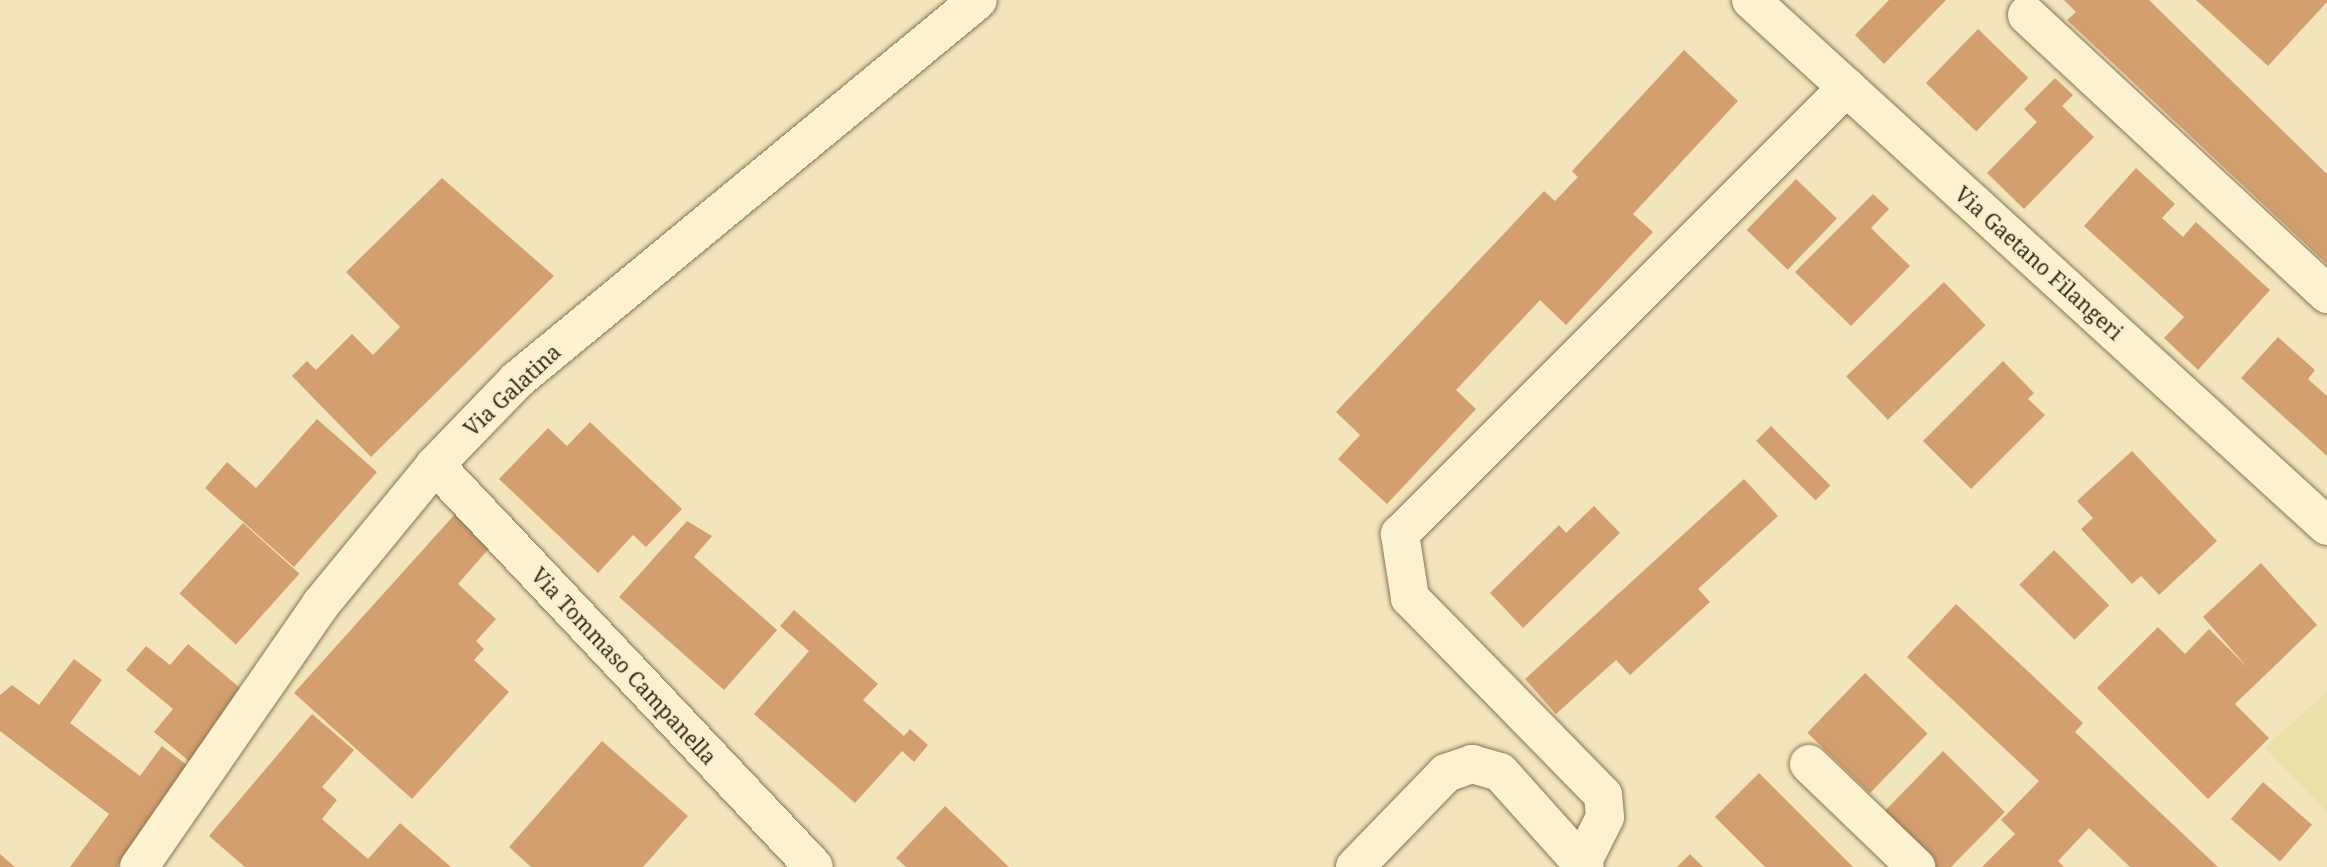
<!DOCTYPE html>
<html>
<head>
<meta charset="utf-8">
<style>
  body { margin:0 }
  #map { position:relative; width:2327px; height:867px; overflow:hidden; background:#f2e5bc; font-family:"Noto Serif",serif }
  div>[style] { position:absolute }
  .farmland>* { inset:0; background:#e8e2a9 }
  .building>* { inset:0; background:#d49f6e; transform-origin:0 0 }
  .roads { filter:drop-shadow(0 0 2px #8b7554) drop-shadow(0 0 2px #8b7554) }
  .minor>* { height:38px; margin:-19px; padding:0 19px; transform-origin:19px; border-radius:19px; background:#fcf2d0 }
  span { translate:-50% -50%; white-space:nowrap; text-align:center; line-height:1.15; -webkit-text-stroke:5px #f9efcc; paint-order:stroke }
  .street-label { font-size:21px; color:#382b1a }
</style>
</head>
<body>
<div id="map">
  <div class="farmland">
    <div style="clip-path:polygon(2327px 691px,2327px 812px,2265px 748px)"></div>
  </div>
  <div class="building">
    <div style="clip-path:polygon(1889px 0,1946px 0,1884px 64px,1855px 35px)"></div>
    <div style="clip-path:polygon(2064px 0,2149px 0,2327px 174px,2327px 264px,2067px 20px,2076px 12px)"></div>
    <div style="clip-path:polygon(2196px 0,2327px 0,2327px 2px,2268px 66px)"></div>
    <div style="left:1978px;top:29px;width:70px;height:75px;rotate:44deg"></div>
    <div style="clip-path:polygon(1684px 50px,1738px 101px,1633px 214px,1653px 232px,1566px 325px,1540px 300px,1456px 390px,1476px 409px,1387px 504px,1338px 459px,1360px 435px,1336px 412px,1544px 191px,1555px 201px,1578px 177px,1572px 171px)"></div>
    <div style="clip-path:polygon(2055px 78px,2073px 95px,2062px 106px,2094px 137px,2024px 209px,1987px 173px,2037px 122px,2024px 109px)"></div>
    <div style="clip-path:polygon(2136px 168px,2175px 204px,2162px 218px,2183px 237px,2196px 222px,2270px 290px,2198px 370px,2164px 338px,2184px 317px,2084px 226px)"></div>
    <div style="clip-path:polygon(442px 178px,554px 276px,371px 457px,292px 376px,307px 361px,316px 370px,352px 334px,373px 355px,400px 327px,346px 272px)"></div>
    <div style="left:1796px;top:179px;width:57px;height:71px;rotate:44deg"></div>
    <div style="clip-path:polygon(1873px 194px,1889px 209px,1871px 228px,1910px 266px,1851px 326px,1795px 272px)"></div>
    <div style="left:1944px;top:282px;width:60px;height:136px;rotate:46deg"></div>
    <div style="clip-path:polygon(2278px 337px,2315px 370px,2308px 379px,2327px 396px,2327px 456px,2241px 378px)"></div>
    <div style="clip-path:polygon(2003px 361px,2034px 393px,2028px 399px,2045px 415px,1971px 489px,1923px 441px)"></div>
    <div style="clip-path:polygon(317px 419px,377px 472px,294px 567px,205px 488px,227px 462px,256px 488px)"></div>
    <div style="clip-path:polygon(590px 422px,682px 509px,646px 547px,633px 535px,598px 573px,499px 479px,548px 428px,567px 446px)"></div>
    <div style="left:1771px;top:426px;width:84px;height:21px;rotate:45deg"></div>
    <div style="clip-path:polygon(2132px 451px,2217px 541px,2159px 595px,2141px 576px,2132px 584px,2081px 529px,2093px 518px,2077px 501px)"></div>
    <div style="clip-path:polygon(1744px 479px,1778px 516px,1698px 589px,1710px 602px,1630px 675px,1616px 660px,1556px 714px,1525px 679px)"></div>
    <div style="clip-path:polygon(1594px 506px,1620px 533px,1523px 628px,1490px 593px,1559px 525px,1566px 533px)"></div>
    <div style="clip-path:polygon(456px 513px,492px 545px,458px 584px,496px 619px,476px 641px,484px 649px,474px 660px,509px 692px,412px 799px,294px 693px)"></div>
    <div style="clip-path:polygon(687px 521px,712px 536px,694px 557px,777px 630px,724px 690px,619px 597px)"></div>
    <div style="left:243px;top:523px;width:76px;height:95px;rotate:42deg"></div>
    <div style="left:2054px;top:550px;width:78px;height:49px;rotate:45deg"></div>
    <div style="clip-path:polygon(2261px 563px,2317px 625px,2235px 704px,2269px 738px,2208px 799px,2097px 688px,2158px 627px,2185px 654px,2209px 629px,2248px 668px,2203px 617px)"></div>
    <div style="clip-path:polygon(1956px 604px,2083px 723px,2075px 732px,2218px 867px,2130px 867px,2089px 828px,2058px 861px,2064px 867px,1982px 867px,2015px 834px,2001px 820px,2039px 781px,1907px 657px)"></div>
    <div style="clip-path:polygon(794px 610px,878px 684px,863px 700px,904px 736px,910px 729px,928px 745px,914px 762px,902px 751px,855px 803px,754px 714px,809px 651px,780px 626px)"></div>
    <div style="clip-path:polygon(188px 644px,246px 693px,189px 761px,154px 732px,173px 709px,126px 670px,146px 646px,170px 665px)"></div>
    <div style="clip-path:polygon(74px 659px,102px 680px,70px 723px,140px 776px,162px 746px,192px 769px,117px 867px,70px 867px,109px 814px,0 731px,0 695px,12px 685px,39px 705px)"></div>
    <div style="left:1865px;top:673px;width:87px;height:83px;rotate:44deg"></div>
    <div style="clip-path:polygon(312px 714px,354px 750px,322px 787px,337px 800px,322px 819px,368px 859px,400px 823px,451px 867px,245px 867px,209px 836px)"></div>
    <div style="clip-path:polygon(602px 741px,688px 816px,643px 867px,531px 867px,509px 847px)"></div>
    <div style="clip-path:polygon(1943px 751px,2005px 812px,1951px 867px,1936px 867px,1882px 814px)"></div>
    <div style="clip-path:polygon(1759px 773px,1853px 867px,1765px 867px,1715px 817px)"></div>
    <div style="left:2263px;top:782px;width:65px;height:49px;rotate:41deg"></div>
    <div style="clip-path:polygon(945px 806px,1009px 867px,906px 867px,896px 858px)"></div>
    <div style="clip-path:polygon(0 854px,15px 867px,0 867px)"></div>
    <div style="clip-path:polygon(1690px 854px,1703px 867px,1677px 867px)"></div>
  </div>
  <div class="roads">
    <div class="minor">
      <div style="left:1751px;top:0;width:780px;rotate:42.4deg"></div>
      <div style="left:2027px;top:15px;width:410px;rotate:42.9deg"></div>
      <div style="left:435px;top:465px;width:552px;rotate:46.69deg"></div>
      <div style="left:1809px;top:764px;width:149px;rotate:43.9deg"></div>
      <div style="left:1582px;top:863px;width:51px;rotate:-63.4deg"></div>
      <div style="left:1605px;top:817px;width:22px;rotate:-95deg"></div>
      <div style="left:1603px;top:795px;width:276px;rotate:-134.4deg"></div>
      <div style="left:1410px;top:598px;width:65px;rotate:-98.9deg"></div>
      <div style="left:1400px;top:534px;width:632px;rotate:-45deg"></div>
      <div style="left:139px;top:867px;width:320px;rotate:-55.3deg"></div>
      <div style="left:321px;top:604px;width:180px;rotate:-50.6deg"></div>
      <div style="left:435px;top:465px;width:118px;rotate:-46deg"></div>
      <div style="left:517px;top:380px;width:597px;rotate:-39.5deg"></div>
      <div style="left:1355px;top:867px;width:131px;rotate:-45.9deg"></div>
      <div style="left:1446px;top:773px;width:28px;rotate:-19deg"></div>
      <div style="left:1472px;top:764px;width:29px;rotate:16deg"></div>
      <div style="left:1500px;top:772px;width:127px;rotate:48.2deg"></div>
    </div>
  </div>
  <div class="street-label">
    <span style="left:2039px;top:263px;rotate:42deg">Via Gaetano Filangeri</span>
    <span style="left:512px;top:390px;rotate:-43deg">Via Galatina</span>
    <span style="left:624px;top:666px;rotate:47deg">Via Tommaso Campanella</span>
  </div>
</div>
</body>
</html>
